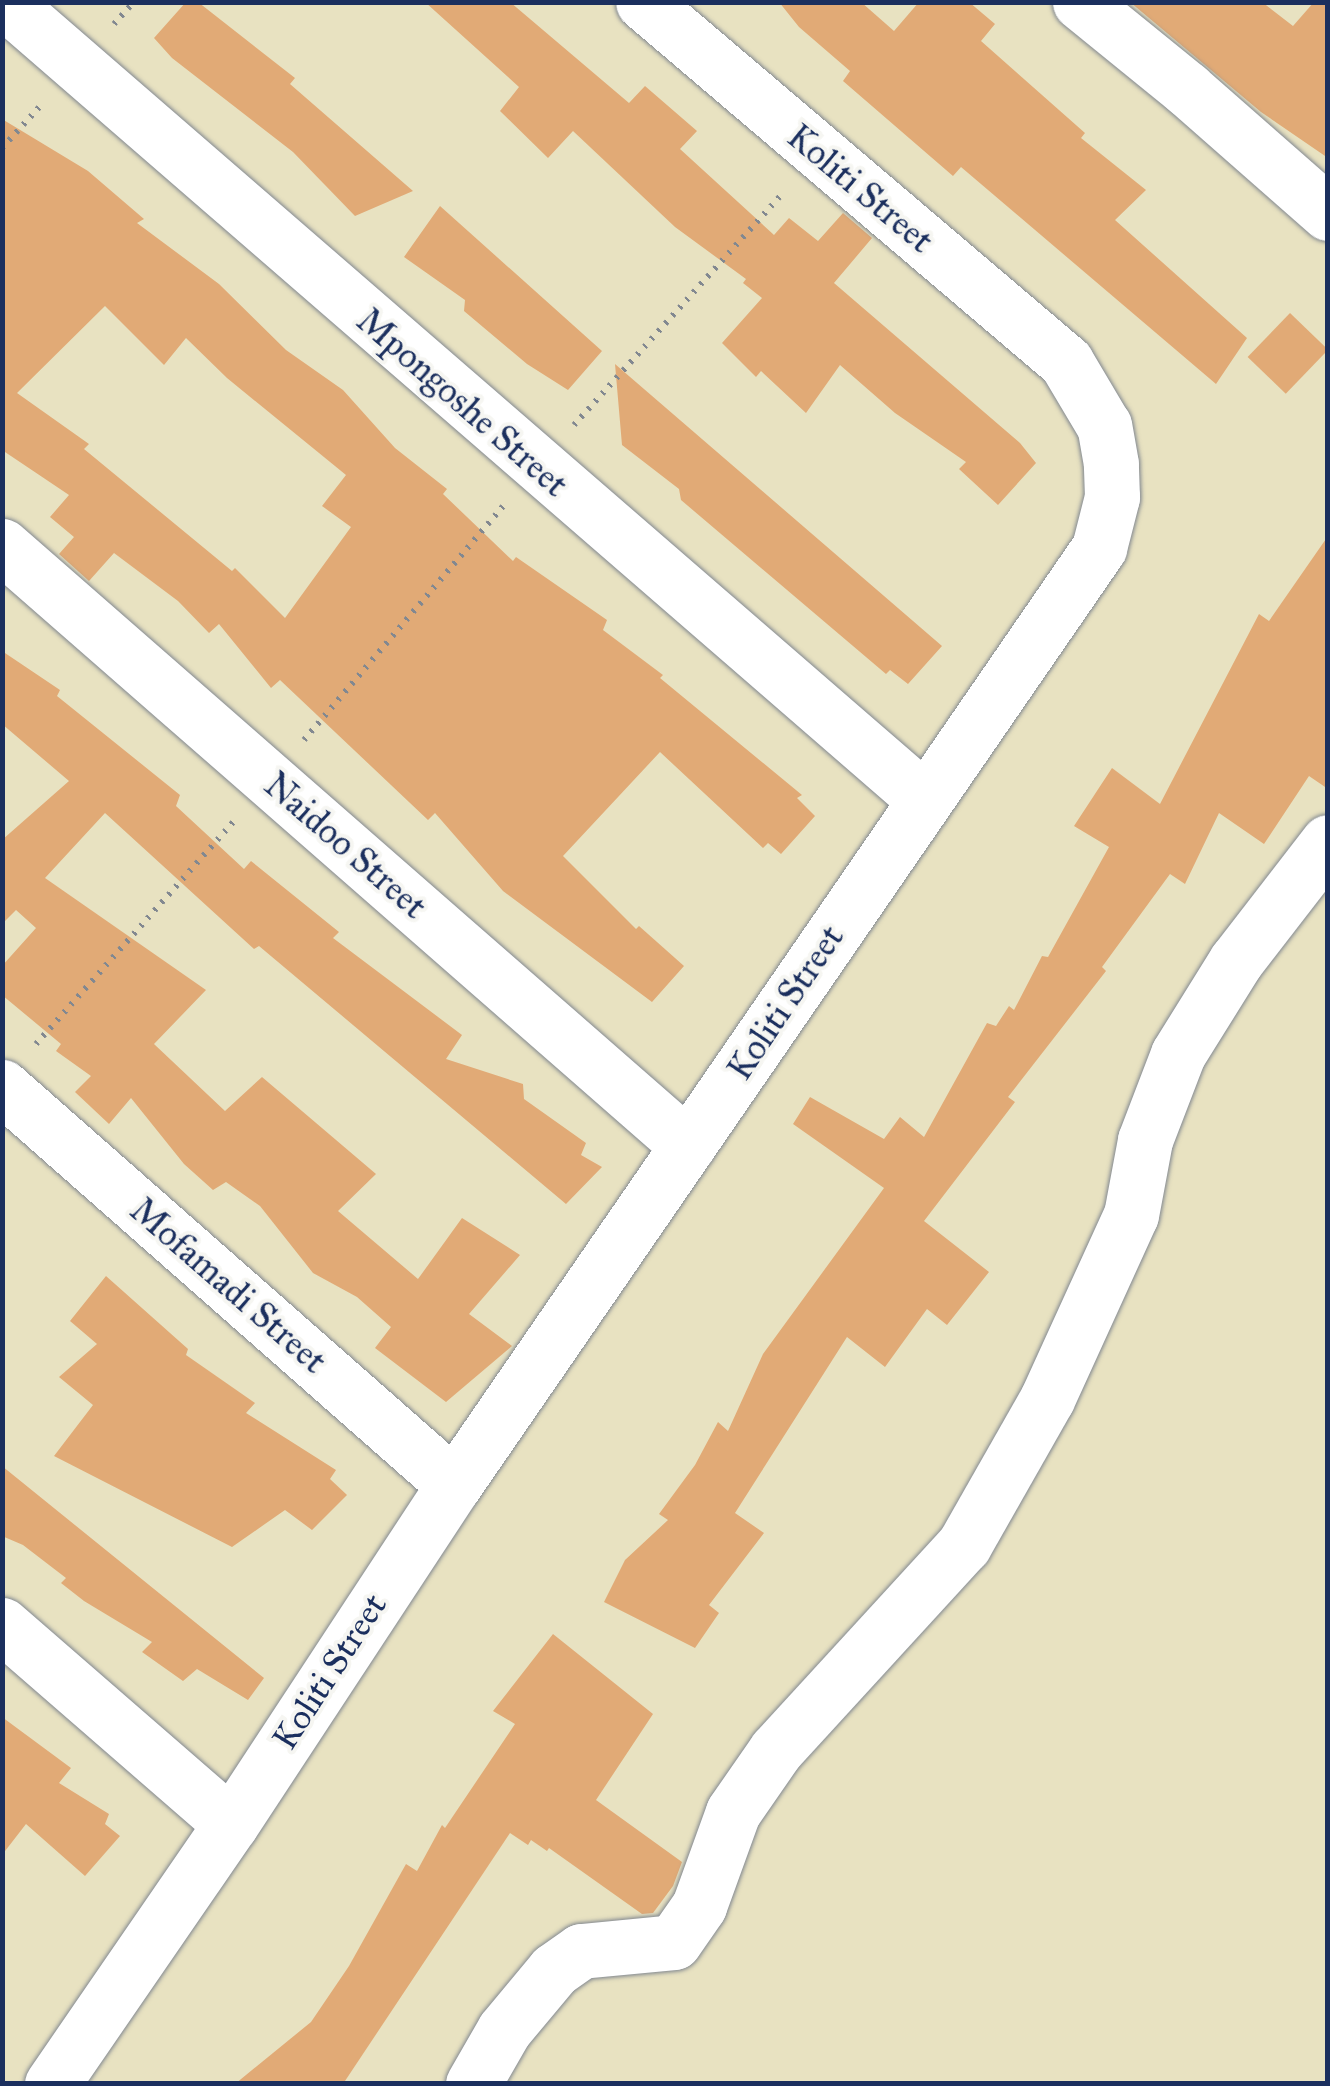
<!DOCTYPE html>
<html>
<head>
<meta charset="utf-8">
<style>
  body { margin:0 }
  #map { position:relative; width:1330px; height:2086px; overflow:hidden; background:#e8e2c1; font-family:"IM FELL Great Primer",serif }
  div>[style] { position:absolute }
  .building>* { inset:0; background:#e1aa76; transform-origin:0 0 }
  .path>* { height:6px; margin-top:-3px; transform-origin:0; background:repeating-linear-gradient(90deg,#828890 0 2.5px,transparent 0 10.5px) }
  .roads { filter:drop-shadow(0 0 2px #828890) drop-shadow(0 0 2px #828890) }
  .street>* { height:55px; margin:-27.5px; padding:0 27.5px; transform-origin:27.5px; border-radius:27.5px; background:#fff }
  span { translate:-50% -50%; white-space:nowrap; text-align:center; line-height:1.15; -webkit-text-stroke:8px #f6f6f2; paint-order:stroke }
  .street-label { font-size:35px; color:#1b2f5e }
  .frame { position:absolute; inset:0; border:5px solid #1b2f5e; pointer-events:none }
</style>
</head>
<body>
<div id="map">
  <div class="building">
    <div style="clip-path:polygon(186px 2px,198px 2px,295px 78px,290px 84px,413px 191px,355px 216px,293px 152px,172px 58px,154px 38px)"></div>
    <div style="clip-path:polygon(425px 2px,510px 2px,629px 103px,645px 86px,697px 131px,680px 149px,774px 235px,789px 218px,818px 241px,843px 213px,872px 238px,834px 283px,1020px 443px,1036px 463px,998px 505px,959px 469px,966px 462px,895px 413px,840px 365px,806px 413px,761px 371px,756px 377px,722px 343px,762px 298px,743px 283px,746px 279px,675px 227px,573px 131px,548px 158px,500px 111px,519px 87px)"></div>
    <div style="clip-path:polygon(779px 2px,861px 2px,894px 31px,919px 2px,969px 2px,995px 24px,981px 41px,1085px 133px,1081px 138px,1146px 190px,1115px 220px,1247px 338px,1216px 384px,961px 167px,953px 176px,843px 81px,850px 71px,799px 27px)"></div>
    <div style="clip-path:polygon(1130px 2px,1262px 2px,1293px 26px,1314px 2px,1328px 2px,1328px 158px,1261px 112px)"></div>
    <div style="clip-path:polygon(evenodd,2px 119px,88px 171px,144px 219px,137px 223px,219px 284px,286px 350px,343px 390px,395px 448px,447px 489px,443px 494px,513px 561px,516px 557px,607px 620px,603px 630px,663px 675px,660px 678px,802px 795px,797px 798px,815px 816px,781px 854px,768px 843px,763px 848px,660px 752px,563px 856px,636px 929px,639px 926px,684px 966px,652px 1002px,503px 891px,435px 813px,428px 820px,280px 680px,271px 688px,219px 624px,209px 633px,178px 601px,114px 553px,89px 581px,59px 554px,74px 537px,50px 517px,69px 495px,2px 450px,2px 119px,105px 306px,164px 365px,186px 338px,227px 378px,346px 475px,322px 506px,351px 527px,285px 618px,235px 568px,232px 571px,84px 449px,89px 444px,17px 393px,105px 306px)"></div>
    <div style="clip-path:polygon(440px 206px,602px 351px,568px 390px,527px 364px,464px 311px,465px 300px,404px 257px)"></div>
    <div style="left:1290px;top:313px;width:53px;height:61px;rotate:44deg"></div>
    <div style="clip-path:polygon(615px 364px,942px 646px,908px 684px,890px 670px,886px 674px,681px 500px,679px 489px,622px 445px)"></div>
    <div style="clip-path:polygon(1328px 536px,1328px 789px,1309px 776px,1264px 844px,1219px 813px,1185px 884px,1170px 874px,1102px 967px,1106px 971px,1008px 1097px,1015px 1102px,924px 1221px,989px 1272px,947px 1325px,927px 1309px,885px 1367px,847px 1337px,735px 1513px,764px 1533px,709px 1605px,719px 1613px,695px 1648px,604px 1602px,625px 1560px,668px 1520px,659px 1514px,695px 1465px,718px 1422px,728px 1431px,763px 1354px,884px 1188px,793px 1124px,810px 1097px,884px 1139px,900px 1117px,924px 1137px,987px 1023px,996px 1026px,1009px 1006px,1014px 1010px,1042px 956px,1048px 957px,1109px 847px,1074px 826px,1112px 768px,1160px 804px,1259px 614px,1269px 621px)"></div>
    <div style="clip-path:polygon(2px 651px,60px 690px,57px 696px,180px 795px,176px 806px,244px 869px,251px 861px,339px 932px,333px 938px,462px 1035px,446px 1059px,523px 1084px,524px 1099px,586px 1143px,581px 1155px,602px 1167px,566px 1204px,259px 946px,254px 949px,105px 813px,45px 878px,206px 990px,154px 1044px,225px 1111px,262px 1077px,376px 1174px,338px 1211px,418px 1279px,462px 1218px,520px 1255px,469px 1314px,512px 1346px,446px 1402px,375px 1348px,391px 1327px,357px 1297px,313px 1273px,260px 1206px,226px 1182px,213px 1190px,184px 1164px,131px 1098px,109px 1124px,75px 1092px,91px 1076px,56px 1051px,61px 1044px,2px 995px,2px 966px,36px 928px,16px 910px,2px 924px,2px 840px,69px 781px,2px 724px)"></div>
    <div style="clip-path:polygon(106px 1276px,188px 1349px,186px 1355px,255px 1403px,246px 1413px,336px 1470px,330px 1479px,347px 1495px,312px 1530px,285px 1510px,232px 1547px,54px 1456px,93px 1405px,59px 1377px,97px 1344px,70px 1321px)"></div>
    <div style="clip-path:polygon(2px 1466px,264px 1678px,248px 1700px,197px 1669px,183px 1681px,142px 1652px,152px 1642px,84px 1601px,61px 1583px,66px 1578px,23px 1545px,2px 1536px)"></div>
    <div style="clip-path:polygon(553px 1634px,653px 1714px,596px 1800px,682px 1862px,673px 1886px,653px 1913px,642px 1914px,549px 1848px,547px 1851px,531px 1840px,528px 1845px,510px 1833px,343px 2084px,235px 2084px,311px 2022px,349px 1966px,406px 1864px,417px 1871px,442px 1825px,445px 1828px,515px 1724px,493px 1711px)"></div>
    <div style="clip-path:polygon(2px 1717px,71px 1768px,59px 1783px,109px 1814px,105px 1824px,120px 1836px,85px 1876px,26px 1824px,2px 1855px)"></div>
  </div>
  <div class="path">
    <div style="left:114px;top:24px;width:30px;rotate:-48deg"></div>
    <div style="left:2px;top:148px;width:59px;rotate:-47.7deg"></div>
    <div style="left:574px;top:425px;width:312px;rotate:-48deg"></div>
    <div style="left:304px;top:740px;width:307px;rotate:-49.6deg"></div>
    <div style="left:36px;top:1044px;width:298px;rotate:-48.4deg"></div>
  </div>
  <div class="roads">
    <div class="street">
      <div style="left:5px;top:2px;width:1216px;rotate:40.93deg"></div>
      <div style="left:1080px;top:2px;width:138px;rotate:39.1deg"></div>
      <div style="left:1187px;top:89px;width:188px;rotate:41.3deg"></div>
      <div style="left:2px;top:546px;width:911px;rotate:41.17deg"></div>
      <div style="left:2px;top:1087px;width:602px;rotate:41.36deg"></div>
      <div style="left:2px;top:1625px;width:303px;rotate:41deg"></div>
      <div style="left:52px;top:2084px;width:316px;rotate:-55.5deg"></div>
      <div style="left:231px;top:1824px;width:406px;rotate:-56.7deg"></div>
      <div style="left:454px;top:1485px;width:1138px;rotate:-55.46deg"></div>
      <div style="left:1099px;top:548px;width:53px;rotate:-75.7deg"></div>
      <div style="left:1112px;top:497px;width:33px;rotate:-92deg"></div>
      <div style="left:1111px;top:464px;width:39px;rotate:-100deg"></div>
      <div style="left:1104px;top:426px;width:74px;rotate:-120.7deg"></div>
      <div style="left:1066px;top:362px;width:555px;rotate:-139.6deg"></div>
      <div style="left:473px;top:2084px;width:62px;rotate:-60.1deg"></div>
      <div style="left:504px;top:2030px;width:78px;rotate:-50.2deg"></div>
      <div style="left:554px;top:1970px;width:33px;rotate:-35deg"></div>
      <div style="left:581px;top:1951px;width:93px;rotate:-5.5deg"></div>
      <div style="left:674px;top:1942px;width:44px;rotate:-55.2deg"></div>
      <div style="left:699px;top:1906px;width:100px;rotate:-70.1deg"></div>
      <div style="left:733px;top:1812px;width:75px;rotate:-55.3deg"></div>
      <div style="left:776px;top:1750px;width:278px;rotate:-47.5deg"></div>
      <div style="left:964px;top:1545px;width:168px;rotate:-60.4deg"></div>
      <div style="left:1047px;top:1399px;width:202px;rotate:-65.5deg"></div>
      <div style="left:1131px;top:1215px;width:76px;rotate:-79.4deg"></div>
      <div style="left:1145px;top:1140px;width:92px;rotate:-69deg"></div>
      <div style="left:1178px;top:1054px;width:110px;rotate:-58.1deg"></div>
      <div style="left:1236px;top:961px;width:150px;rotate:-52.3deg"></div>
    </div>
  </div>
  <div class="street-label">
    <span style="left:860px;top:189px;rotate:40deg">Koliti Street</span>
    <span style="left:462px;top:403px;rotate:41deg">Mpongoshe Street</span>
    <span style="left:345px;top:846px;rotate:41deg">Naidoo Street</span>
    <span style="left:786px;top:1003px;rotate:-56deg">Koliti Street</span>
    <span style="left:228px;top:1286px;rotate:41deg">Mofamadi Street</span>
    <span style="left:330px;top:1672px;rotate:-57deg">Koliti Street</span>
  </div>
  <div class="frame"></div>
</div>
</body>
</html>
